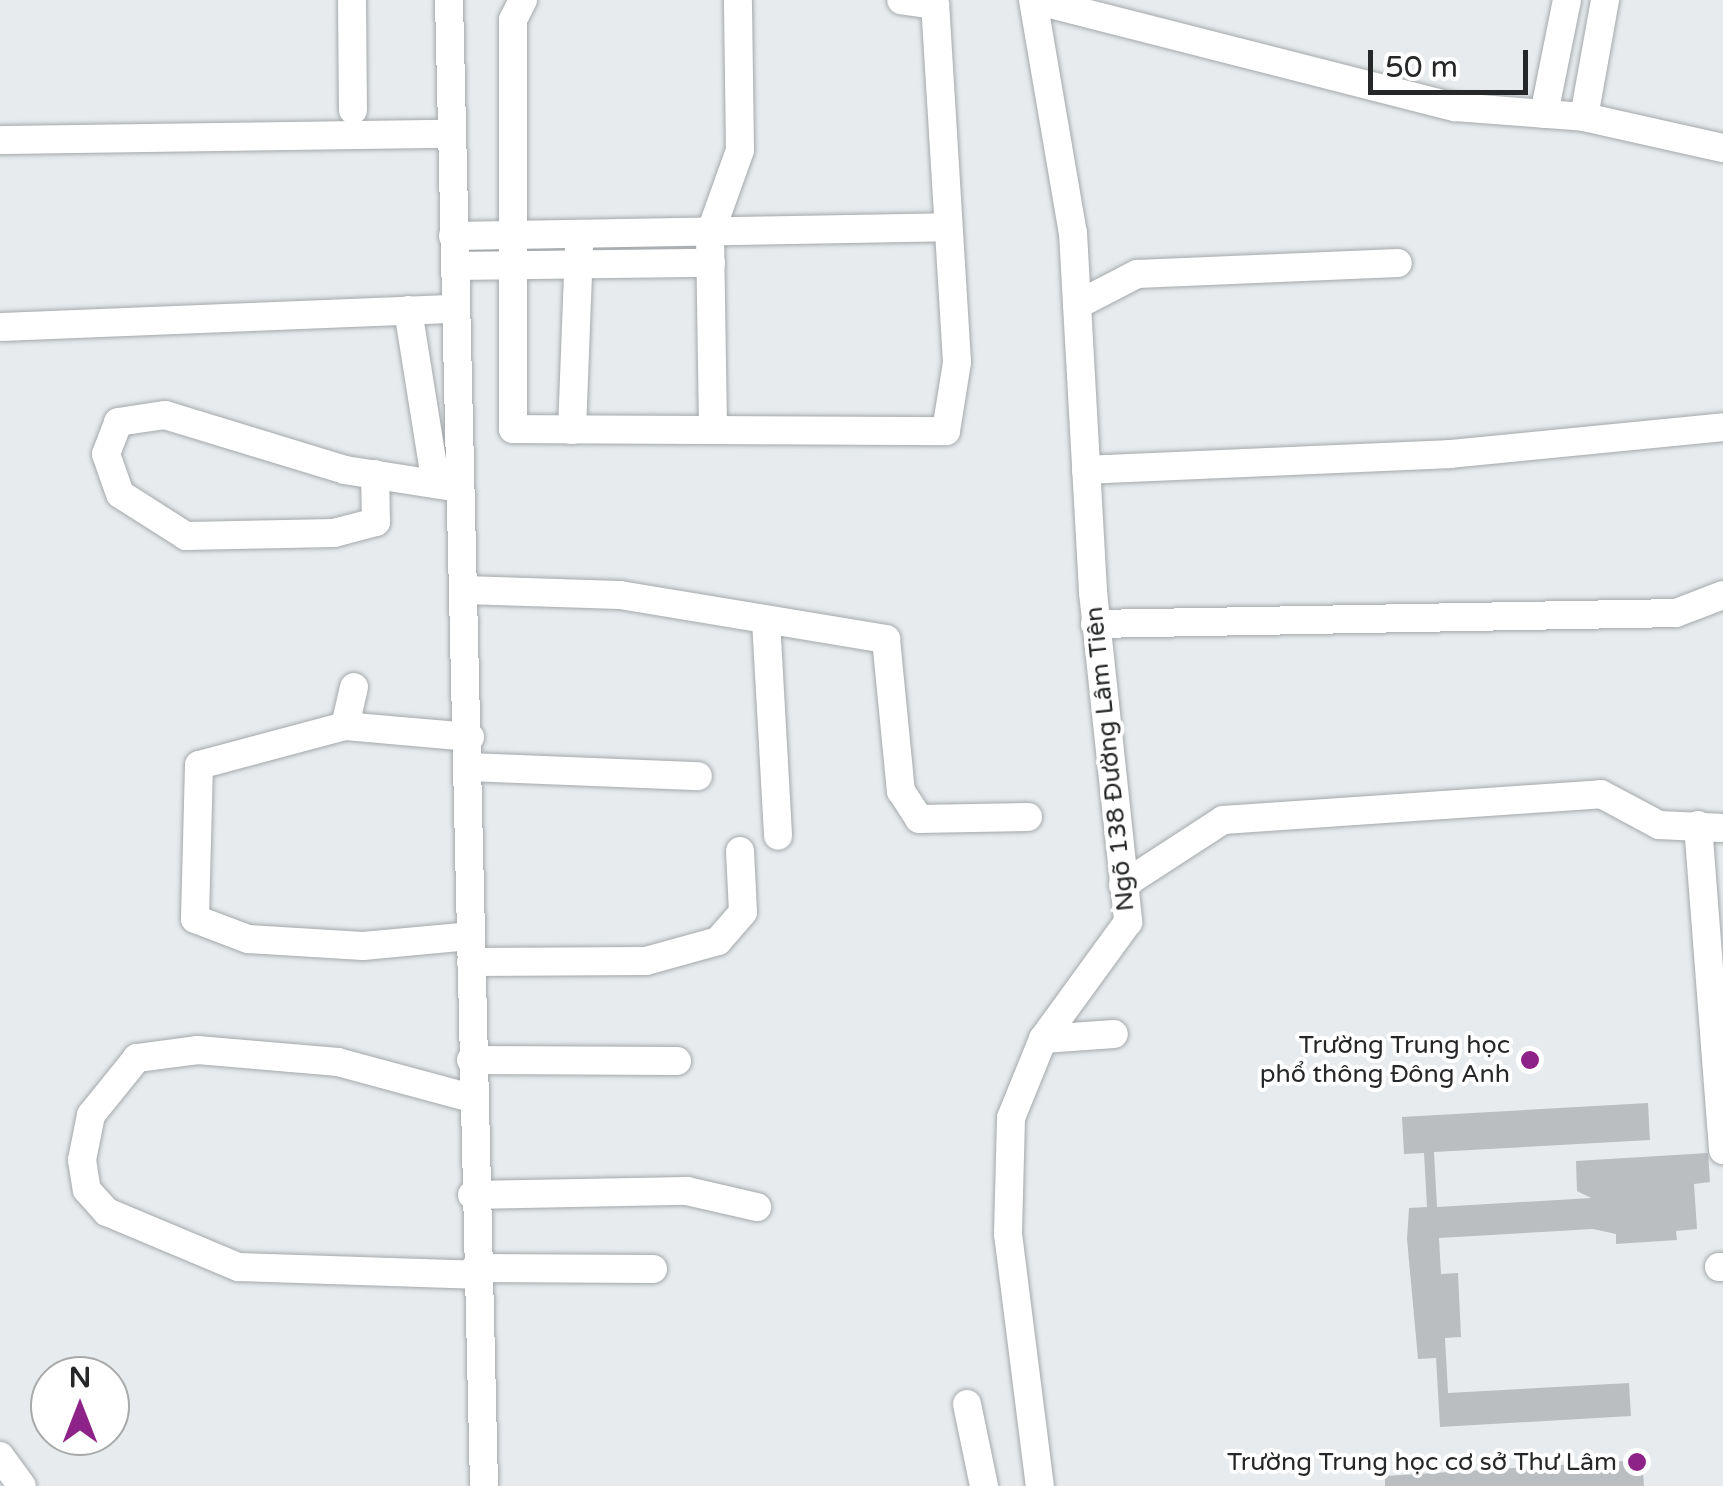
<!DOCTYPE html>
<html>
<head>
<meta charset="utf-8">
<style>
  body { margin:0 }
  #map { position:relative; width:1723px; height:1486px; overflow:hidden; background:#e7ebed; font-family:"Varela Round",sans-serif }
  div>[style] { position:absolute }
  .building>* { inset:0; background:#bbbec1 }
  .roads { filter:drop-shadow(0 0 2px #a4a8aa) drop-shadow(0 0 2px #a4a8aa) }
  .minor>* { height:28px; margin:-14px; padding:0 14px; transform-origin:14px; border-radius:14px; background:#fff }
  .dots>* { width:28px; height:28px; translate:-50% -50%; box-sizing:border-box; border:5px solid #fff; border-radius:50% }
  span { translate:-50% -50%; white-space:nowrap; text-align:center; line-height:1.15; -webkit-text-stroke:8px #fff; paint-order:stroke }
  .street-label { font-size:25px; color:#262728 }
  .poi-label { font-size:25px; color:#262728 }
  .right { translate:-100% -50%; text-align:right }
  .north { position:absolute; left:30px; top:1356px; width:100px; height:100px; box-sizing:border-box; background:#fff; border:2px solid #a8a9a9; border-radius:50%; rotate:0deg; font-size:28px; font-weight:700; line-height:40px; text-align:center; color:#262728 }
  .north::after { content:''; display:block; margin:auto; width:35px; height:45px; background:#8d2388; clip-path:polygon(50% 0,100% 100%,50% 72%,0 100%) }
  .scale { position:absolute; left:1368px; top:50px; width:160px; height:45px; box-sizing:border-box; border:5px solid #262728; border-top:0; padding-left:12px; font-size:30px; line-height:35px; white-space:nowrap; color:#262728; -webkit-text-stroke:8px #fff; paint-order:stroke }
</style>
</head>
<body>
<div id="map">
  <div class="building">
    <div style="clip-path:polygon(1648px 1103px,1650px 1140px,1434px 1152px,1437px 1207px,1591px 1198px,1577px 1191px,1576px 1161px,1708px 1153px,1710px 1182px,1694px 1184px,1697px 1229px,1676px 1231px,1677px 1240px,1616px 1244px,1616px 1234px,1593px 1229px,1439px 1238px,1441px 1274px,1458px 1273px,1461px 1337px,1445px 1338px,1448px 1393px,1629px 1383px,1631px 1416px,1440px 1427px,1436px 1358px,1418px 1359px,1407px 1239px,1409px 1208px,1427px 1207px,1424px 1153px,1404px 1154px,1402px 1117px)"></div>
    <div style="clip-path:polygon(1642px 1460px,1644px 1486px,1385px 1486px,1385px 1476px)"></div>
  </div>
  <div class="roads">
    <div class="minor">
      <div style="left:352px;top:0;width:110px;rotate:89.5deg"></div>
      <div style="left:449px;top:0;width:1486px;rotate:88.65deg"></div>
      <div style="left:523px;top:0;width:22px;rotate:117deg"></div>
      <div style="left:513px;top:20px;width:409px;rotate:90deg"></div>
      <div style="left:513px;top:429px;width:433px;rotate:0.3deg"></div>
      <div style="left:946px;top:431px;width:70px;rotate:-80.9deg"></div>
      <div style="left:957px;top:362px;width:358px;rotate:-93.5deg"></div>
      <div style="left:935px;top:5px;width:34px;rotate:-172deg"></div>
      <div style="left:1033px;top:0;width:236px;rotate:80.3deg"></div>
      <div style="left:1073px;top:233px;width:360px;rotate:86.8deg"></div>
      <div style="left:1093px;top:592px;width:332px;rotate:83.9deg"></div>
      <div style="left:1128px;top:922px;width:145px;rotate:126deg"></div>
      <div style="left:1043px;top:1039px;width:85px;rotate:112.1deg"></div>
      <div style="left:1011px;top:1118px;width:116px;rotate:91.5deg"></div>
      <div style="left:1008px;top:1234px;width:254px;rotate:82.8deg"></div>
      <div style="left:1034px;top:0;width:434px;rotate:14.3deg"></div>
      <div style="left:1455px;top:107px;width:129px;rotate:4.4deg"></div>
      <div style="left:1584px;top:117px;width:142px;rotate:12.6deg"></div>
      <div style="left:1544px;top:114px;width:116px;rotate:-78.6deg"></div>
      <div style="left:1584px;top:117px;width:119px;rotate:-79.8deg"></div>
      <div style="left:0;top:140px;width:451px;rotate:-0.8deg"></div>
      <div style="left:453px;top:236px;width:495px;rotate:-1deg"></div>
      <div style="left:455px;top:266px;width:256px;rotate:-0.7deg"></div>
      <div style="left:1077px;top:305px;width:68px;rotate:-27.3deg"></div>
      <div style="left:1137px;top:274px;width:261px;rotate:-2.4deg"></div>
      <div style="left:408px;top:310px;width:176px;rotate:80.9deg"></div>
      <div style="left:3px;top:327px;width:452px;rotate:-2.3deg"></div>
      <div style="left:713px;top:427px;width:193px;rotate:-90.9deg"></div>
      <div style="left:710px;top:234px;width:89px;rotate:-70.3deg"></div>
      <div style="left:740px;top:150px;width:150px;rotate:-90.8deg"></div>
      <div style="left:572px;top:430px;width:184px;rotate:-87.8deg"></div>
      <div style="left:1086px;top:470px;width:364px;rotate:-2.5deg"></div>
      <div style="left:1450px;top:454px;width:274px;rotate:-5.6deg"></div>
      <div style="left:375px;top:474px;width:48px;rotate:88.8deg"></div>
      <div style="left:376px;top:522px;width:43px;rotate:165.3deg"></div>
      <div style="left:334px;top:533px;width:148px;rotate:178.8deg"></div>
      <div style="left:186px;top:536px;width:78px;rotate:-147.5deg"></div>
      <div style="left:120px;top:494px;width:42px;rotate:-109.3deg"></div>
      <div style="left:106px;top:454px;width:34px;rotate:-69deg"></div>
      <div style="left:118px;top:422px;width:48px;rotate:-8.5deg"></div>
      <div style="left:165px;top:415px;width:188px;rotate:17deg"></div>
      <div style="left:345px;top:470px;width:116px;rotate:8.9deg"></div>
      <div style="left:464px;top:590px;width:156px;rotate:1.8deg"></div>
      <div style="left:620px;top:595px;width:270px;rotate:9.4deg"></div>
      <div style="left:886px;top:639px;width:153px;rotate:84.4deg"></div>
      <div style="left:901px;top:791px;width:33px;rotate:57deg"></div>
      <div style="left:919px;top:819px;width:109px;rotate:-1.1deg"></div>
      <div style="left:766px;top:620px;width:216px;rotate:86.8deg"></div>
      <div style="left:1095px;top:624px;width:581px;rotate:-1.08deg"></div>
      <div style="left:1676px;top:613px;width:50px;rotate:-21deg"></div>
      <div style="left:345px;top:726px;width:40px;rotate:-77deg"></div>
      <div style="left:470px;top:737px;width:125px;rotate:-175deg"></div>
      <div style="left:345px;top:726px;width:151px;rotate:165deg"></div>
      <div style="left:199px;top:765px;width:154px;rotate:91.5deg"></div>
      <div style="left:195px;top:919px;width:57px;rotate:20.7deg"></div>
      <div style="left:248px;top:939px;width:115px;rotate:3.5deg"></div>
      <div style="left:363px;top:946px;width:107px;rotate:-5.3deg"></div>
      <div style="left:470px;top:767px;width:228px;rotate:2.3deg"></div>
      <div style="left:1698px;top:825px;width:326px;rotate:85.6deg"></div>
      <div style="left:1123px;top:885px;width:119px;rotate:-33deg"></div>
      <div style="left:1223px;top:820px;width:379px;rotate:-3.9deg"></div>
      <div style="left:1601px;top:794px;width:66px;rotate:28.1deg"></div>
      <div style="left:1659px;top:825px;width:64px;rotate:2.7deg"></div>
      <div style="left:471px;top:962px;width:175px;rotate:-0.3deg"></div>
      <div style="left:646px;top:961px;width:75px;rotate:-15.5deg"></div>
      <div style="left:718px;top:941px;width:38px;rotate:-49deg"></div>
      <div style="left:743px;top:912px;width:61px;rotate:-92.8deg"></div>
      <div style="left:1043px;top:1039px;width:71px;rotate:-4deg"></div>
      <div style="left:471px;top:1060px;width:206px;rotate:0.3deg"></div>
      <div style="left:471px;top:1098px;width:138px;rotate:-164.9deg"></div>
      <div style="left:338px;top:1062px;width:141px;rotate:-175.1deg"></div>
      <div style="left:198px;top:1050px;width:62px;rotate:172.5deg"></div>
      <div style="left:137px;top:1058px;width:73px;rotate:128.9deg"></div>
      <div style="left:91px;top:1115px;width:46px;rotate:101.3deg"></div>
      <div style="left:82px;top:1160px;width:30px;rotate:81deg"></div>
      <div style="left:87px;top:1190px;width:30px;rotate:48deg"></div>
      <div style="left:107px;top:1212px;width:142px;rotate:22.8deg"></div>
      <div style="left:238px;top:1267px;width:237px;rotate:1.9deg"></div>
      <div style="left:472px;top:1195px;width:215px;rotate:-1.1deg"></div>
      <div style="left:687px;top:1191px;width:72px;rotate:12.9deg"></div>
      <div style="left:1719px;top:1267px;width:4px"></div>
      <div style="left:475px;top:1268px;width:178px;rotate:0.3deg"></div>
      <div style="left:967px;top:1404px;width:84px;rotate:78.3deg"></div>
      <div style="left:0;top:1456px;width:37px;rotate:54deg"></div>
    </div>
  </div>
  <div class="dots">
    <div style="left:1530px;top:1060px;background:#8d2388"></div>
    <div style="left:1637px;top:1462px;background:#8d2388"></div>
  </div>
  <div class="street-label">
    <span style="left:1110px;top:759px;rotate:-96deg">Ngõ 138 Đường Lâm Tiên</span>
  </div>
  <div class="poi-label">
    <span class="right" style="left:1510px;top:1060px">Trường Trung học<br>phổ thông Đông Anh</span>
    <span class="right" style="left:1617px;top:1462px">Trường Trung học cơ sở Thư Lâm</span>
  </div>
  <div class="north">N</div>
  <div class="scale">50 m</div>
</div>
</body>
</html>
